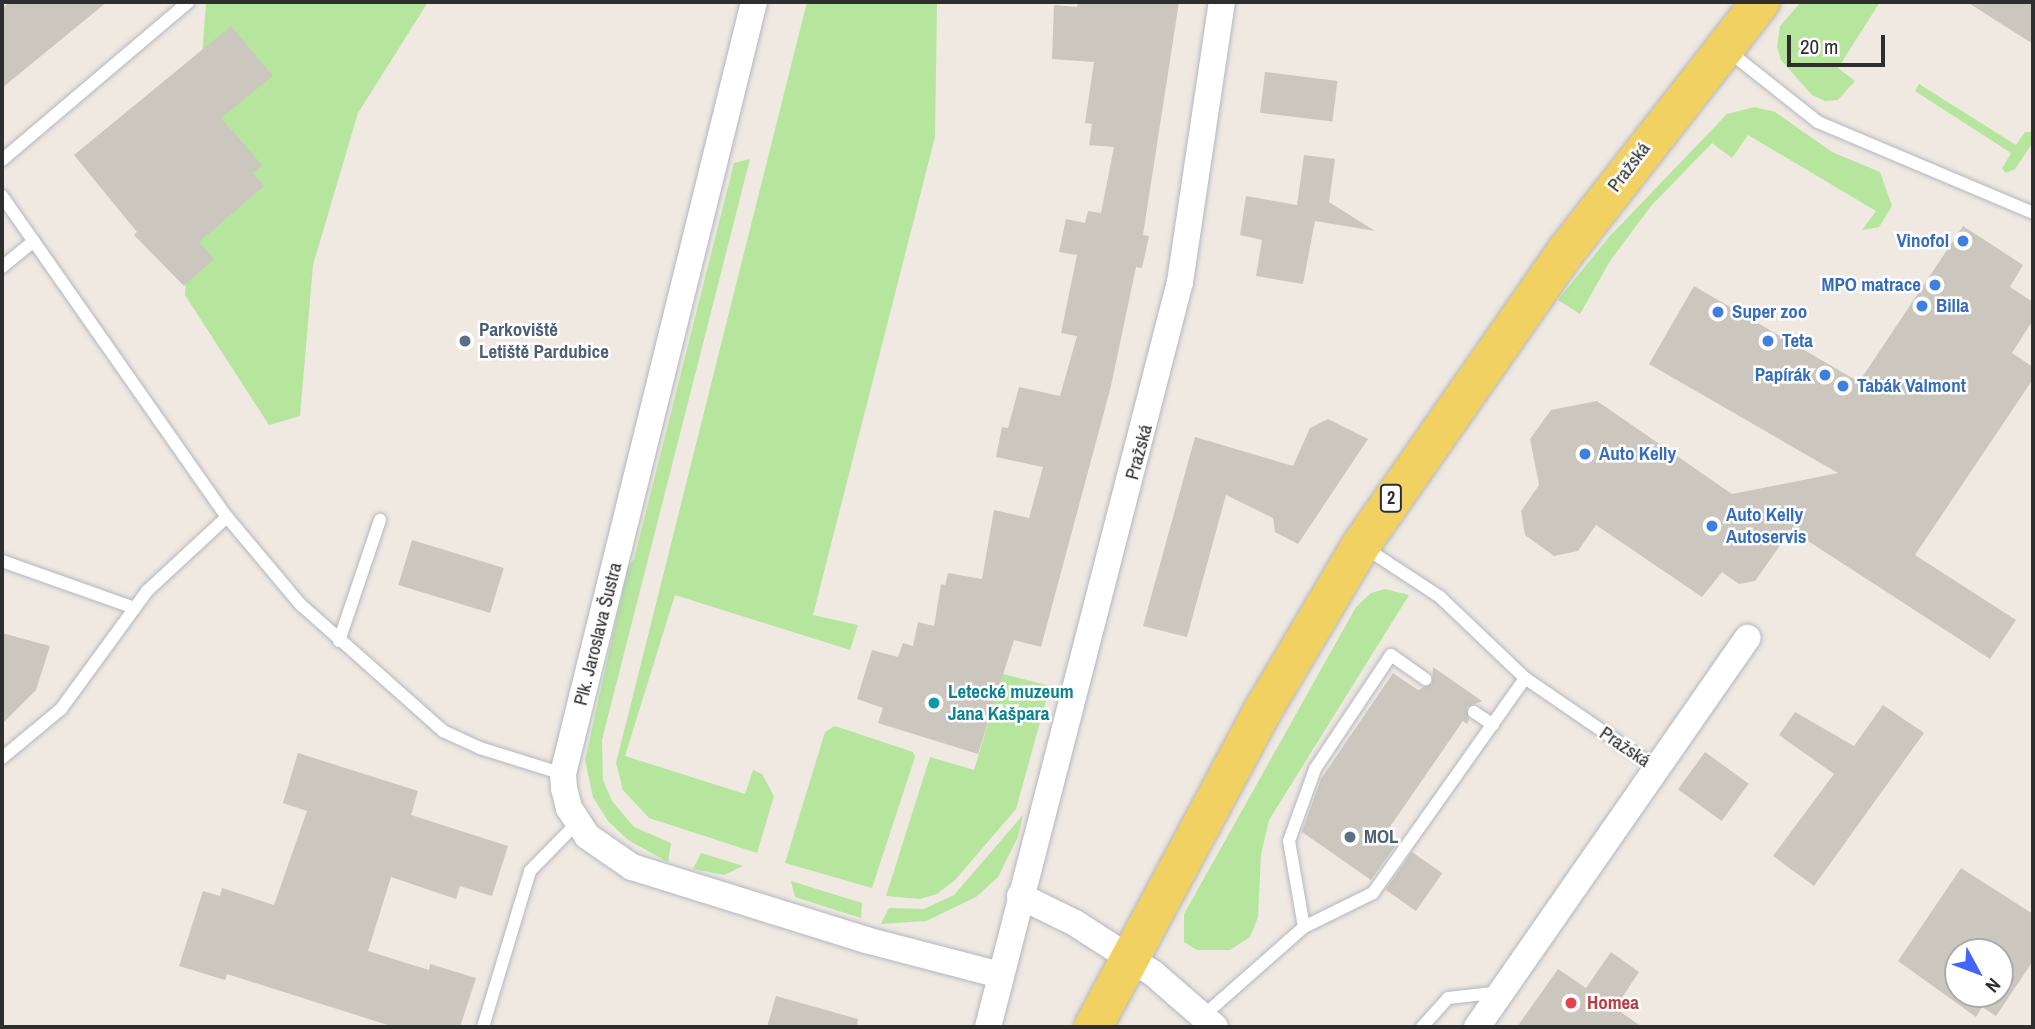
<!DOCTYPE html>
<html>
<head>
<meta charset="utf-8">
<style>
  body { margin:0 }
  #map { position:relative; width:2035px; height:1029px; overflow:hidden; background:#efe9e1; font-family:"Archivo Narrow",sans-serif }
  div>[style] { position:absolute }
  .green>* { inset:0; background:#b6e59e }
  .building>* { inset:0; background:#cbc7bf; transform-origin:0 0 }
  .roads { filter:drop-shadow(0 0 2px #b4b7c1) drop-shadow(0 0 2px #b4b7c1) }
  .service>* { height:12px; margin:-6px; padding:0 6px; transform-origin:6px; border-radius:6px; background:#fff }
  .minor>* { height:26px; margin:-13px; padding:0 13px; transform-origin:13px; border-radius:13px; background:#fff }
  .primary>* { height:38px; margin:-19px; padding:0 19px; transform-origin:19px; border-radius:19px; background:#f2d163 }
  .dots>* { width:19px; height:19px; translate:-50% -50%; box-sizing:border-box; border:4px solid #fff; border-radius:50% }
  span { translate:-50% -50%; white-space:nowrap; text-align:center; line-height:1.15; -webkit-text-stroke:5px #fff; paint-order:stroke }
  .shield-label span { padding:2px 5px; background:#fff; border:2px solid; border-radius:5px; -webkit-text-stroke-width:0 }
  .shield-label { font-size:18px; color:#2e2e2e; font-weight:700 }
  .street-label { font-size:19px; color:#2e2e2e }
  .shop-label { font-size:19px; color:#366cbe; font-weight:700 }
  .right { translate:-100% -50%; text-align:right }
  .left { translate:0 -50%; text-align:left }
  .service-label { font-size:19px; color:#4e5e75; font-weight:700 }
  .culture-label { font-size:19px; color:#0d838f; font-weight:700 }
  .health-label { font-size:19px; color:#be3a42; font-weight:700 }
  .frame { position:absolute; inset:0; border:4px solid #2e2e2e; pointer-events:none }
  .north { position:absolute; left:1944px; top:938px; width:70px; height:70px; box-sizing:border-box; background:#fff; border:2px solid #ababab; border-radius:50%; rotate:131deg; font-size:19px; font-weight:700; line-height:28px; text-align:center; color:#2e2e2e }
  .north::after { content:''; display:block; margin:auto; width:24px; height:32px; background:#4264fb; clip-path:polygon(50% 0,100% 100%,50% 72%,0 100%) }
  .scale { position:absolute; left:1787px; top:35px; width:98px; height:32px; box-sizing:border-box; border:4px solid #2e2e2e; border-top:0; padding-left:9px; font-size:21px; line-height:24px; white-space:nowrap; color:#2e2e2e; -webkit-text-stroke:5px #fff; paint-order:stroke }
</style>
</head>
<body>
<div id="map">
  <div class="green">
    <div style="clip-path:polygon(206px 2px,428px 2px,358px 113px,313px 265px,300px 416px,269px 425px,185px 295px)"></div>
    <div style="clip-path:polygon(807px 2px,937px 2px,935px 137px,813px 615px,858px 625px,850px 650px,675px 595px,625px 756px,745px 794px,753px 770px,762px 774px,774px 796px,757px 853px,649px 818px,623px 790px,616px 763px)"></div>
    <div style="clip-path:polygon(1801px 2px,1880px 2px,1838px 68px,1855px 81px,1838px 100px,1825px 101px,1812px 95px,1781px 60px,1777px 47px,1780px 26px)"></div>
    <div style="clip-path:polygon(1919px 84px,2016px 145px,2025px 132px,2032px 132px,2032px 144px,2015px 169px,2006px 173px,2002px 169px,2011px 153px,1915px 91px)"></div>
    <div style="clip-path:polygon(1755px 107px,1775px 112px,1832px 152px,1880px 172px,1892px 206px,1879px 227px,1862px 230px,1876px 211px,1748px 135px,1732px 158px,1712px 143px,1651px 206px,1610px 261px,1580px 314px,1558px 300px,1609px 237px,1727px 114px)"></div>
    <div style="clip-path:polygon(750px 159px,602px 740px,603px 780px,612px 801px,634px 827px,671px 843px,668px 862px,628px 840px,608px 821px,593px 797px,585px 760px,628px 567px,634px 559px,734px 163px)"></div>
    <div style="clip-path:polygon(1385px 589px,1409px 595px,1269px 820px,1261px 854px,1258px 917px,1250px 937px,1230px 950px,1197px 950px,1184px 942px,1184px 914px,1356px 607px,1371px 593px)"></div>
    <div style="clip-path:polygon(1003px 674px,1050px 686px,1016px 809px,955px 880px,937px 894px,920px 899px,886px 896px,930px 757px,974px 770px)"></div>
    <div style="clip-path:polygon(835px 726px,913px 752px,915px 757px,872px 888px,785px 863px,825px 732px)"></div>
    <div style="clip-path:polygon(1023px 815px,1018px 837px,998px 877px,976px 897px,926px 921px,881px 924px,889px 908px,924px 909px,954px 895px)"></div>
    <div style="clip-path:polygon(701px 853px,743px 866px,724px 875px,693px 869px)"></div>
    <div style="clip-path:polygon(791px 881px,862px 903px,861px 918px,795px 897px)"></div>
  </div>
  <div class="building">
    <div style="clip-path:polygon(10px 2px,107px 2px,2px 88px,2px 8px)"></div>
    <div style="clip-path:polygon(1078px 2px,1179px 2px,1143px 235px,1149px 236px,1142px 268px,1136px 267px,1111px 386px,1041px 647px,1014px 640px,978px 754px,878px 723px,883px 708px,857px 699px,872px 650px,898px 657px,903px 643px,913px 646px,918px 622px,934px 626px,941px 584px,945px 585px,948px 573px,982px 579px,994px 510px,1029px 518px,1043px 467px,996px 457px,1002px 427px,1008px 428px,1019px 387px,1060px 396px,1077px 336px,1061px 333px,1077px 255px,1059px 252px,1066px 219px,1085px 223px,1088px 211px,1101px 213px,1114px 147px,1089px 145px,1092px 124px,1085px 123px,1094px 62px,1052px 59px,1054px 5px,1077px 7px)"></div>
    <div style="clip-path:polygon(1967px 2px,2033px 2px,2033px 44px)"></div>
    <div style="clip-path:polygon(231px 26px,273px 76px,221px 118px,262px 165px,253px 173px,264px 186px,199px 242px,214px 259px,184px 286px,134px 235px,137px 232px,74px 155px)"></div>
    <div style="left:1265px;top:72px;width:73px;height:41px;rotate:7deg"></div>
    <div style="clip-path:polygon(1304px 155px,1335px 159px,1329px 202px,1375px 231px,1315px 221px,1303px 284px,1256px 276px,1262px 240px,1240px 235px,1246px 196px,1297px 205px)"></div>
    <div style="clip-path:polygon(1963px 226px,2023px 265px,2010px 287px,2033px 302px,2033px 320px,2012px 353px,2033px 367px,2033px 379px,1915px 555px,2016px 620px,1990px 659px,1791px 530px,1755px 581px,1739px 584px,1722px 572px,1702px 597px,1596px 525px,1578px 551px,1554px 556px,1525px 535px,1521px 511px,1539px 485px,1530px 439px,1551px 410px,1597px 401px,1732px 494px,1838px 473px,1649px 364px,1694px 286px,1859px 382px)"></div>
    <div style="clip-path:polygon(1328px 419px,1368px 439px,1298px 544px,1275px 532px,1273px 518px,1226px 495px,1187px 637px,1143px 626px,1195px 437px,1293px 466px,1310px 428px)"></div>
    <div style="left:412px;top:540px;width:96px;height:47px;rotate:17deg"></div>
    <div style="clip-path:polygon(2px 633px,50px 646px,36px 690px,2px 724px)"></div>
    <div style="clip-path:polygon(1433px 667px,1482px 701px,1467px 707px,1469px 719px,1467px 724px,1463px 721px,1385px 834px,1398px 842px,1371px 880px,1302px 832px,1321px 779px,1393px 673px,1418px 690px,1432px 683px)"></div>
    <div style="clip-path:polygon(1883px 705px,1924px 733px,1814px 886px,1773px 856px,1834px 774px,1779px 735px,1795px 712px,1854px 746px)"></div>
    <div style="left:1705px;top:752px;width:54px;height:46px;rotate:36deg"></div>
    <div style="clip-path:polygon(298px 753px,418px 791px,411px 815px,508px 846px,492px 896px,460px 886px,456px 899px,391px 877px,368px 951px,429px 970px,430px 964px,476px 978px,460px 1027px,394px 1027px,227px 974px,225px 980px,179px 966px,203px 891px,220px 896px,222px 888px,274px 905px,307px 811px,283px 803px)"></div>
    <div style="left:1412px;top:852px;width:37px;height:46px;rotate:35deg"></div>
    <div style="clip-path:polygon(evenodd,1961px 868px,2033px 914px,2033px 961px,1996px 1016px,1982px 1007px,1976px 1017px,1898px 961px,1961px 868px,1958px 952px,2000px 952px,2000px 994px,1958px 994px,1958px 952px)"></div>
    <div style="clip-path:polygon(1611px 952px,1639px 972px,1615px 1008px,1642px 1027px,1517px 1027px,1558px 969px,1586px 988px)"></div>
    <div style="clip-path:polygon(776px 996px,858px 1019px,857px 1027px,767px 1027px)"></div>
  </div>
  <div class="roads">
    <div class="service">
      <div style="left:1727px;top:50px;width:116px;rotate:38.4deg"></div>
      <div style="left:1818px;top:122px;width:233px;rotate:22.9deg"></div>
      <div style="left:2px;top:160px;width:244px;rotate:-40.3deg"></div>
      <div style="left:2px;top:196px;width:392px;rotate:55deg"></div>
      <div style="left:227px;top:517px;width:114px;rotate:50deg"></div>
      <div style="left:300px;top:604px;width:191px;rotate:41.6deg"></div>
      <div style="left:443px;top:731px;width:41px;rotate:24.7deg"></div>
      <div style="left:480px;top:748px;width:87px;rotate:17.4deg"></div>
      <div style="left:2px;top:267px;width:41px;rotate:-39.1deg"></div>
      <div style="left:1364px;top:547px;width:91px;rotate:33.3deg"></div>
      <div style="left:1440px;top:597px;width:117px;rotate:43.6deg"></div>
      <div style="left:1525px;top:678px;width:161px;rotate:34.4deg"></div>
      <div style="left:2px;top:561px;width:141px;rotate:19.5deg"></div>
      <div style="left:339px;top:641px;width:128px;rotate:-71.3deg"></div>
      <div style="left:1474px;top:712px;width:23px;rotate:34deg"></div>
      <div style="left:2px;top:758px;width:77px;rotate:-39.7deg"></div>
      <div style="left:61px;top:709px;width:146px;rotate:-53.9deg"></div>
      <div style="left:147px;top:591px;width:109px;rotate:-42.8deg"></div>
      <div style="left:1304px;top:927px;width:87px;rotate:-99.9deg"></div>
      <div style="left:1289px;top:841px;width:77px;rotate:-70.1deg"></div>
      <div style="left:1315px;top:769px;width:137px;rotate:-56.3deg"></div>
      <div style="left:1391px;top:655px;width:42px;rotate:35.2deg"></div>
      <div style="left:1203px;top:1016px;width:135px;rotate:-41.4deg"></div>
      <div style="left:1304px;top:927px;width:77px;rotate:-26.2deg"></div>
      <div style="left:1373px;top:893px;width:263px;rotate:-54.7deg"></div>
      <div style="left:483px;top:1027px;width:163px;rotate:-73.2deg"></div>
      <div style="left:530px;top:871px;width:67px;rotate:-45.6deg"></div>
      <div style="left:1422px;top:1027px;width:39px;rotate:-48deg"></div>
      <div style="left:1448px;top:998px;width:54px;rotate:-6.3deg"></div>
    </div>
    <div class="minor">
      <div style="left:754px;top:2px;width:795px;rotate:103.9deg"></div>
      <div style="left:563px;top:774px;width:14px;rotate:86deg"></div>
      <div style="left:564px;top:788px;width:21px;rotate:76deg"></div>
      <div style="left:569px;top:808px;width:33px;rotate:57deg"></div>
      <div style="left:587px;top:836px;width:55px;rotate:34.6deg"></div>
      <div style="left:632px;top:867px;width:245px;rotate:17.3deg"></div>
      <div style="left:866px;top:940px;width:138px;rotate:14.6deg"></div>
      <div style="left:1020px;top:896px;width:61px;rotate:26.1deg"></div>
      <div style="left:1075px;top:923px;width:94px;rotate:32.8deg"></div>
      <div style="left:1154px;top:974px;width:81px;rotate:41deg"></div>
      <div style="left:988px;top:1027px;width:769px;rotate:-75.55deg"></div>
      <div style="left:1180px;top:282px;width:283px;rotate:-81.5deg"></div>
      <div style="left:1477px;top:1027px;width:474px;rotate:-55.2deg"></div>
    </div>
    <div class="primary">
      <div style="left:1093px;top:1027px;width:360px;rotate:-61.8deg"></div>
      <div style="left:1263px;top:710px;width:192px;rotate:-59.3deg"></div>
      <div style="left:1361px;top:545px;width:360px;rotate:-55.1deg"></div>
      <div style="left:1567px;top:250px;width:315px;rotate:-52deg"></div>
    </div>
  </div>
  <div class="dots">
    <div style="left:1963px;top:241px;background:#3f7fe0"></div>
    <div style="left:1935px;top:285px;background:#3f7fe0"></div>
    <div style="left:1922px;top:306px;background:#3f7fe0"></div>
    <div style="left:1718px;top:312px;background:#3f7fe0"></div>
    <div style="left:465px;top:341px;background:#5c6f8a"></div>
    <div style="left:1768px;top:341px;background:#3f7fe0"></div>
    <div style="left:1825px;top:375px;background:#3f7fe0"></div>
    <div style="left:1843px;top:386px;background:#3f7fe0"></div>
    <div style="left:1585px;top:454px;background:#3f7fe0"></div>
    <div style="left:1712px;top:526px;background:#3f7fe0"></div>
    <div style="left:934px;top:703px;background:#0f9aa8"></div>
    <div style="left:1350px;top:837px;background:#5c6f8a"></div>
    <div style="left:1571px;top:1003px;background:#e0444e"></div>
  </div>
  <div class="shield-label">
    <span style="left:1391px;top:498px">2</span>
  </div>
  <div class="street-label">
    <span style="left:1629px;top:167px;rotate:-53deg">Pražská</span>
    <span style="left:1139px;top:452px;rotate:-75deg">Pražská</span>
    <span style="left:598px;top:634px;rotate:-76deg">Plk. Jaroslava Šustra</span>
    <span style="left:1625px;top:747px;rotate:34deg">Pražská</span>
  </div>
  <div class="shop-label">
    <span class="right" style="left:1949px;top:241px">Vinofol</span>
    <span class="right" style="left:1921px;top:285px">MPO matrace</span>
    <span class="left" style="left:1936px;top:306px">Billa</span>
    <span class="left" style="left:1732px;top:312px">Super zoo</span>
    <span class="left" style="left:1782px;top:341px">Teta</span>
    <span class="right" style="left:1811px;top:375px">Papírák</span>
    <span class="left" style="left:1857px;top:386px">Tabák Valmont</span>
    <span class="left" style="left:1599px;top:454px">Auto Kelly</span>
    <span class="left" style="left:1726px;top:526px">Auto Kelly<br>Autoservis</span>
  </div>
  <div class="service-label">
    <span class="left" style="left:479px;top:341px">Parkoviště<br>Letiště Pardubice</span>
    <span class="left" style="left:1364px;top:837px">MOL</span>
  </div>
  <div class="culture-label">
    <span class="left" style="left:948px;top:703px">Letecké muzeum<br>Jana Kašpara</span>
  </div>
  <div class="health-label">
    <span class="left" style="left:1587px;top:1003px">Homea</span>
  </div>
  <div class="frame"></div>
  <div class="north">N</div>
  <div class="scale">20 m</div>
</div>
</body>
</html>
